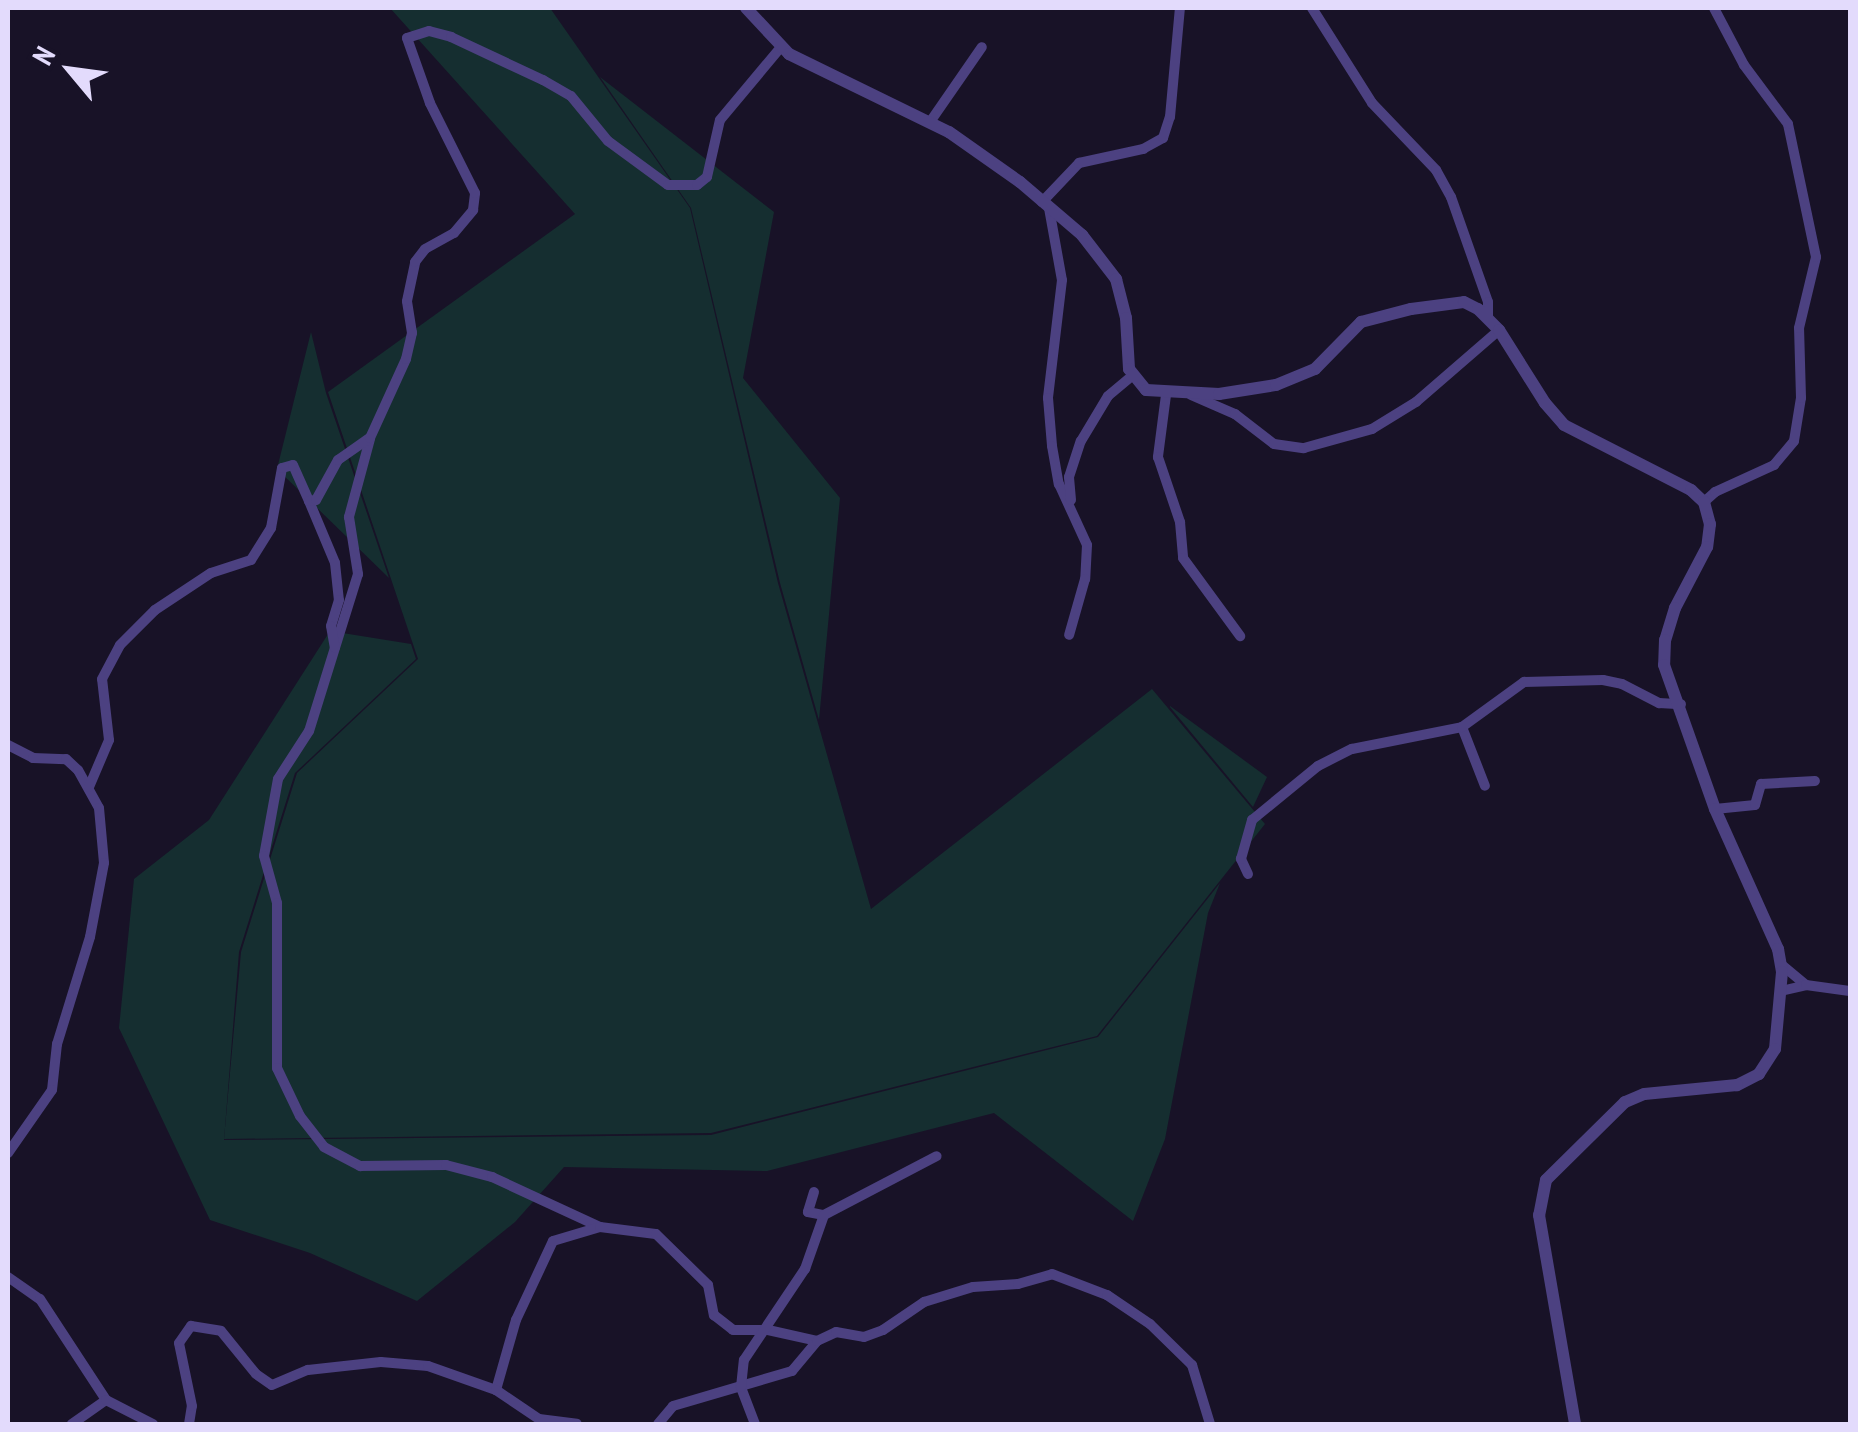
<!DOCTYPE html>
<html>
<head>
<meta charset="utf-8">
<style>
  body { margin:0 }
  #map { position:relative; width:1858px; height:1432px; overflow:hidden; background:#181227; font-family:"PT Sans Narrow",sans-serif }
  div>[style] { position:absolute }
  .green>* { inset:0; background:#152e30 }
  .minor>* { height:10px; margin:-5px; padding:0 5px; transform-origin:5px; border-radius:5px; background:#4c4181 }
  .tertiary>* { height:12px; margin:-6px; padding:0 6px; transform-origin:6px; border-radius:6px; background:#4c4181 }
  span { translate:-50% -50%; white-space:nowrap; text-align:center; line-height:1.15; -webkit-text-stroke:8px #181227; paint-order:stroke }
  .frame { position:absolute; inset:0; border:10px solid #e3dbfc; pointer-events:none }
  .north { position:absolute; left:20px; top:20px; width:100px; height:100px; -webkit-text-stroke:8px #181227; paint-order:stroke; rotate:299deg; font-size:28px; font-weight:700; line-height:40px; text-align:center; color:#e3dbfc }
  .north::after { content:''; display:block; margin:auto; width:35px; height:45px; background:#e3dbfc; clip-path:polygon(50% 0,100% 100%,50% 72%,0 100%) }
</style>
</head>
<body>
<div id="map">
  <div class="green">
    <div style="clip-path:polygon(390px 8px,550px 8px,690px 208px,778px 583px,871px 909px,1152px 689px,1265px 824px,1097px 1036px,711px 1133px,224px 1139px,241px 952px,297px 773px,418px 659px,328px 392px,575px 214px)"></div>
    <div style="clip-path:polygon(600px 77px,774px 212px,743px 378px,840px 498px,819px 720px,780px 583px,691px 208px)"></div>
    <div style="clip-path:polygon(311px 332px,326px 393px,389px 578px,277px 469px)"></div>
    <div style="clip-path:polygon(330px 631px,411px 644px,416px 659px,295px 773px,239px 952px,224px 1140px,711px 1135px,1098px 1037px,1220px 883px,1208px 913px,1165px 1139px,1133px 1221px,994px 1113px,767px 1171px,564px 1167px,515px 1222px,417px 1301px,310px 1253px,210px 1220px,119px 1028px,134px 879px,209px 820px)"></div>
    <div style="clip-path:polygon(1170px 706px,1267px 777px,1253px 807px,1170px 707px)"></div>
  </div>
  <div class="minor">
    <div style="left:1312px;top:8px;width:112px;rotate:57.7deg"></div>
    <div style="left:1372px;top:103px;width:93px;rotate:46.3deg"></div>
    <div style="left:1436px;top:170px;width:31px;rotate:61deg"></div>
    <div style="left:1451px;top:197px;width:111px;rotate:70.6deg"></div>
    <div style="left:1488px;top:302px;width:15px;rotate:90deg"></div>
    <div style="left:930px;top:122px;width:91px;rotate:-55.3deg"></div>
    <div style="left:1042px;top:202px;width:54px;rotate:-46.5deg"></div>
    <div style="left:1079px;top:163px;width:66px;rotate:-12.3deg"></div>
    <div style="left:1143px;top:149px;width:23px;rotate:-29deg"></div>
    <div style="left:1163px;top:138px;width:22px;rotate:-72deg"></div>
    <div style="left:1170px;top:117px;width:109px;rotate:-84.8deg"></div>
    <div style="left:1049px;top:208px;width:73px;rotate:79.8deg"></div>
    <div style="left:1062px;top:280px;width:119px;rotate:96.8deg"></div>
    <div style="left:1048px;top:398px;width:48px;rotate:85.2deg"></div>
    <div style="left:1052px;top:446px;width:39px;rotate:80deg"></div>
    <div style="left:1059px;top:484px;width:67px;rotate:65.3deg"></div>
    <div style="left:1087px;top:545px;width:34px;rotate:93deg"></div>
    <div style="left:1085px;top:579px;width:58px;rotate:105.9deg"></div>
    <div style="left:1166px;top:395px;width:63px;rotate:97.4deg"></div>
    <div style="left:1158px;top:457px;width:69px;rotate:71.3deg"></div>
    <div style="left:1180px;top:522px;width:36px;rotate:85deg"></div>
    <div style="left:1183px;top:558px;width:97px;rotate:53.8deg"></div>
    <div style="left:1191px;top:395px;width:48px;rotate:23.4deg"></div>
    <div style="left:1235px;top:414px;width:49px;rotate:37.6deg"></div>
    <div style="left:1274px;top:444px;width:30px;rotate:8deg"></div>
    <div style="left:1304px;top:448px;width:71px;rotate:-15.6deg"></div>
    <div style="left:1372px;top:429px;width:52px;rotate:-31.5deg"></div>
    <div style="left:1416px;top:402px;width:110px;rotate:-40.9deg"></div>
    <div style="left:370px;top:439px;width:81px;rotate:105.1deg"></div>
    <div style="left:349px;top:517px;width:58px;rotate:81deg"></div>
    <div style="left:358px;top:574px;width:164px;rotate:107.3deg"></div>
    <div style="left:309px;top:731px;width:57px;rotate:122.9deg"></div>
    <div style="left:278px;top:779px;width:78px;rotate:100.3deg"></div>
    <div style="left:264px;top:856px;width:49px;rotate:74.5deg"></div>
    <div style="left:277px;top:903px;width:165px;rotate:90deg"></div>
    <div style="left:277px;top:1068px;width:53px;rotate:64.4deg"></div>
    <div style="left:300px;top:1116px;width:39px;rotate:52deg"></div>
    <div style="left:324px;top:1147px;width:41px;rotate:27.8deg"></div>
    <div style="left:360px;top:1166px;width:86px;rotate:-0.7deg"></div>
    <div style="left:446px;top:1165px;width:48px;rotate:14.6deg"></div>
    <div style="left:492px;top:1177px;width:119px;rotate:24.8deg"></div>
    <div style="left:1071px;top:500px;width:23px;rotate:-95deg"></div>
    <div style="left:1069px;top:477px;width:38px;rotate:-72deg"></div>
    <div style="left:1081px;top:441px;width:52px;rotate:-59deg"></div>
    <div style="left:1108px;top:396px;width:30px;rotate:-40deg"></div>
    <div style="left:309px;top:501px;width:67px;rotate:67.2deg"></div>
    <div style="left:335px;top:563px;width:37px;rotate:84deg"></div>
    <div style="left:339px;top:600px;width:27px;rotate:107deg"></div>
    <div style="left:331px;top:626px;width:22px;rotate:80deg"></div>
    <div style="left:1704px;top:502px;width:15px;rotate:-42deg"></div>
    <div style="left:1715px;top:492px;width:65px;rotate:-24.6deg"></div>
    <div style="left:1774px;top:465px;width:31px;rotate:-50deg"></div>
    <div style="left:1794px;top:441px;width:44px;rotate:-80.8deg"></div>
    <div style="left:1801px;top:398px;width:70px;rotate:-91.6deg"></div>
    <div style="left:1799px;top:328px;width:73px;rotate:-76.5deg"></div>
    <div style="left:1816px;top:257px;width:136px;rotate:-101.9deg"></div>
    <div style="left:1788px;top:124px;width:74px;rotate:-126.7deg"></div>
    <div style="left:1744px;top:65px;width:64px;rotate:-117.8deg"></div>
    <div style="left:1462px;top:727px;width:63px;rotate:68.7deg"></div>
    <div style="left:8px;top:745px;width:28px;rotate:27deg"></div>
    <div style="left:33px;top:758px;width:33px;rotate:2deg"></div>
    <div style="left:66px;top:759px;width:16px;rotate:43deg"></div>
    <div style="left:78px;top:770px;width:43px;rotate:61.1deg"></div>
    <div style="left:99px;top:808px;width:55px;rotate:84.8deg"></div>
    <div style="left:104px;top:863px;width:75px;rotate:100.7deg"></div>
    <div style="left:90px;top:937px;width:112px;rotate:107.1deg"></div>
    <div style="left:57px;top:1044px;width:46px;rotate:96.2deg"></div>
    <div style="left:52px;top:1090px;width:77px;rotate:124.9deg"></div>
    <div style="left:89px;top:787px;width:51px;rotate:-66.9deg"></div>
    <div style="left:109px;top:740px;width:61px;rotate:-96.5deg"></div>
    <div style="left:102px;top:679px;width:38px;rotate:-62deg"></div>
    <div style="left:120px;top:645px;width:49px;rotate:-45deg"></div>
    <div style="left:155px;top:610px;width:67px;rotate:-33.5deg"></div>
    <div style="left:211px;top:573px;width:42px;rotate:-18deg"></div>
    <div style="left:251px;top:560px;width:38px;rotate:-58deg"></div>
    <div style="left:271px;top:528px;width:61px;rotate:-79.6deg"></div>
    <div style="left:282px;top:468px;width:11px;rotate:-15deg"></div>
    <div style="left:293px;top:465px;width:39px;rotate:66deg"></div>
    <div style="left:309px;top:501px;width:7px;rotate:-8deg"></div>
    <div style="left:316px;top:500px;width:46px;rotate:-61.2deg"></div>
    <div style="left:338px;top:460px;width:39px;rotate:-35deg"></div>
    <div style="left:370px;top:438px;width:87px;rotate:-65.5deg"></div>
    <div style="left:406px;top:359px;width:27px;rotate:-77deg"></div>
    <div style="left:412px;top:333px;width:32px;rotate:-99deg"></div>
    <div style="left:407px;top:301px;width:40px;rotate:-78deg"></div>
    <div style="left:415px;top:262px;width:16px;rotate:-52deg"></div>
    <div style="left:425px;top:249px;width:33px;rotate:-29deg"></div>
    <div style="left:454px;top:233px;width:30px;rotate:-50deg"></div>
    <div style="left:473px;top:210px;width:17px;rotate:-83deg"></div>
    <div style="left:475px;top:193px;width:101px;rotate:-116.6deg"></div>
    <div style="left:430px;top:103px;width:69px;rotate:-109.5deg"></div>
    <div style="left:407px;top:38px;width:23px;rotate:-18deg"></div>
    <div style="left:429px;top:31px;width:23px;rotate:15deg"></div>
    <div style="left:451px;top:37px;width:102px;rotate:25.1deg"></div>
    <div style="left:543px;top:80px;width:32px;rotate:30deg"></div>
    <div style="left:571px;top:96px;width:58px;rotate:50.6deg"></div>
    <div style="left:608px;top:141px;width:74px;rotate:36.3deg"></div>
    <div style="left:668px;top:185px;width:29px"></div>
    <div style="left:697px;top:185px;width:13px;rotate:-39deg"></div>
    <div style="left:707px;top:177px;width:58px;rotate:-77.2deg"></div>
    <div style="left:720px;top:120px;width:95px;rotate:-50.1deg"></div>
    <div style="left:1715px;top:809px;width:40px;rotate:-5.7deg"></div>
    <div style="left:1755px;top:805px;width:22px;rotate:-74deg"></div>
    <div style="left:1761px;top:784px;width:54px;rotate:-3.2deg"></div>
    <div style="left:1248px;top:874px;width:17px;rotate:-115deg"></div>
    <div style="left:1241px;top:859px;width:41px;rotate:-74.2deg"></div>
    <div style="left:1252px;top:820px;width:85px;rotate:-39.3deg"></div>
    <div style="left:1318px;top:766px;width:38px;rotate:-27deg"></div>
    <div style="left:1352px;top:749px;width:112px;rotate:-11.3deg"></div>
    <div style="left:1462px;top:727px;width:77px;rotate:-36deg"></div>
    <div style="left:1524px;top:682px;width:79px;rotate:-1.5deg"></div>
    <div style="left:1603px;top:680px;width:19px;rotate:12deg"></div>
    <div style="left:1622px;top:684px;width:42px;rotate:27.2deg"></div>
    <div style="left:1659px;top:703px;width:22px;rotate:3deg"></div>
    <div style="left:1782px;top:965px;width:31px;rotate:40deg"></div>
    <div style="left:1781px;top:991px;width:26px;rotate:-13deg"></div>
    <div style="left:1806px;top:985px;width:44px;rotate:7.8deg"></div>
    <div style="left:814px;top:1192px;width:21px;rotate:107deg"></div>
    <div style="left:808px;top:1212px;width:16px;rotate:11deg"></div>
    <div style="left:8px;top:1277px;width:39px;rotate:35deg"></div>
    <div style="left:40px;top:1299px;width:121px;rotate:56.8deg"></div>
    <div style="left:106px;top:1400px;width:42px;rotate:144.8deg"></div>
    <div style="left:496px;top:1390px;width:73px;rotate:-74.1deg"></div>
    <div style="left:516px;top:1320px;width:87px;rotate:-64.9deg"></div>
    <div style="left:553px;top:1241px;width:49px;rotate:-16.6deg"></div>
    <div style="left:600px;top:1227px;width:56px;rotate:7.1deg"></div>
    <div style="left:656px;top:1234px;width:73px;rotate:44.4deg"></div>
    <div style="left:708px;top:1285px;width:31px;rotate:79deg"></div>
    <div style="left:714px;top:1315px;width:24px;rotate:38deg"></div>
    <div style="left:733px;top:1330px;width:35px"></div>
    <div style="left:768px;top:1330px;width:50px;rotate:12.7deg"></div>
    <div style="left:106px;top:1400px;width:53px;rotate:27.1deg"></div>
    <div style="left:189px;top:1424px;width:18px;rotate:-81deg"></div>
    <div style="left:192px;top:1406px;width:64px;rotate:-101.7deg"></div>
    <div style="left:179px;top:1343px;width:21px;rotate:-55deg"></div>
    <div style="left:191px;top:1326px;width:30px;rotate:9deg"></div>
    <div style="left:221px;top:1331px;width:55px;rotate:50.9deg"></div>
    <div style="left:256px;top:1374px;width:19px;rotate:35deg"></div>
    <div style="left:272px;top:1385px;width:39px;rotate:-23deg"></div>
    <div style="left:308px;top:1370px;width:73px;rotate:-6.3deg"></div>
    <div style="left:381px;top:1362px;width:47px;rotate:4.9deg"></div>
    <div style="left:428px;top:1366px;width:72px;rotate:19.4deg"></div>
    <div style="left:496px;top:1390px;width:52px;rotate:34deg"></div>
    <div style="left:539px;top:1419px;width:38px;rotate:7deg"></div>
    <div style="left:658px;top:1424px;width:23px;rotate:-50deg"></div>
    <div style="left:673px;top:1406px;width:124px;rotate:-16.4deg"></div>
    <div style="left:792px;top:1371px;width:39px;rotate:-50deg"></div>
    <div style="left:817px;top:1341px;width:21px;rotate:-25deg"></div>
    <div style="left:836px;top:1332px;width:28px;rotate:10deg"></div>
    <div style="left:864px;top:1337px;width:20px;rotate:-20deg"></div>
    <div style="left:883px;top:1330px;width:50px;rotate:-34.3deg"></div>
    <div style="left:924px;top:1302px;width:51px;rotate:-17deg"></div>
    <div style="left:973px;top:1287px;width:45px;rotate:-3.8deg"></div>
    <div style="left:1018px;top:1284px;width:35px;rotate:-16deg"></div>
    <div style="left:1052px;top:1274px;width:59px;rotate:20.9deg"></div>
    <div style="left:1107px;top:1295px;width:52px;rotate:34deg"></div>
    <div style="left:1150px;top:1324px;width:59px;rotate:44.3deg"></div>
    <div style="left:1192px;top:1365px;width:62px;rotate:73deg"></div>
    <div style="left:755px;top:1424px;width:40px;rotate:-111deg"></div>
    <div style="left:741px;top:1387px;width:27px;rotate:-84deg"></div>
    <div style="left:744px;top:1360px;width:110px;rotate:-56.2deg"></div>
    <div style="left:805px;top:1269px;width:57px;rotate:-70.6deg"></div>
    <div style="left:824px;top:1215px;width:127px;rotate:-27.6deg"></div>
  </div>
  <div class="tertiary">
    <div style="left:746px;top:8px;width:63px;rotate:46.9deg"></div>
    <div style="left:789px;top:54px;width:178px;rotate:26deg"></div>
    <div style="left:949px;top:132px;width:87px;rotate:35.2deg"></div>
    <div style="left:1020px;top:182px;width:82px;rotate:40.5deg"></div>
    <div style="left:1082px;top:235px;width:56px;rotate:52.3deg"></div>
    <div style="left:1116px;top:279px;width:40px;rotate:75.6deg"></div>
    <div style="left:1126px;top:318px;width:51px;rotate:86.6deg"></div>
    <div style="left:1129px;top:369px;width:27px;rotate:51deg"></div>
    <div style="left:1146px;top:390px;width:73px;rotate:3.1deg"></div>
    <div style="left:1219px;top:394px;width:58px;rotate:-9deg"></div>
    <div style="left:1276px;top:385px;width:42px;rotate:-22.3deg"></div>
    <div style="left:1315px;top:369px;width:66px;rotate:-45.6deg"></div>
    <div style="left:1361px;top:322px;width:52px;rotate:-14.6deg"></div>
    <div style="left:1411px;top:309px;width:53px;rotate:-7.5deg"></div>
    <div style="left:1464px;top:302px;width:16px;rotate:27deg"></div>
    <div style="left:1478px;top:309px;width:30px;rotate:45deg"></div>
    <div style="left:1499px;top:330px;width:86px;rotate:57.8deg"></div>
    <div style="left:1545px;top:403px;width:29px;rotate:49deg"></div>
    <div style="left:1564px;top:425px;width:143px;rotate:27.1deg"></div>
    <div style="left:1691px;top:490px;width:18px;rotate:43deg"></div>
    <div style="left:1704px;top:502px;width:23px;rotate:75deg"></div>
    <div style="left:1710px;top:524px;width:23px;rotate:97deg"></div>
    <div style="left:1707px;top:547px;width:69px;rotate:117.7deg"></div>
    <div style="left:1675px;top:608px;width:34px;rotate:107deg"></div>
    <div style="left:1665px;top:640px;width:25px;rotate:92deg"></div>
    <div style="left:1664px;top:665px;width:153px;rotate:70.5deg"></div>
    <div style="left:1715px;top:809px;width:154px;rotate:65.8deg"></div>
    <div style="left:1778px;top:949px;width:23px;rotate:80deg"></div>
    <div style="left:1782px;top:972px;width:77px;rotate:95.2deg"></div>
    <div style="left:1775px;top:1049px;width:30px;rotate:123deg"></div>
    <div style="left:1759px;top:1074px;width:25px;rotate:153deg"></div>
    <div style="left:1737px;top:1085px;width:93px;rotate:174.5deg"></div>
    <div style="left:1644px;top:1094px;width:21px;rotate:157deg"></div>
    <div style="left:1625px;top:1102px;width:111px;rotate:135.4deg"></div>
    <div style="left:1546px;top:1180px;width:36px;rotate:101deg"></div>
    <div style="left:1539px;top:1215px;width:212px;rotate:80.2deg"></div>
  </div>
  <div class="frame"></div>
  <div class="north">N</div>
</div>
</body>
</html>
